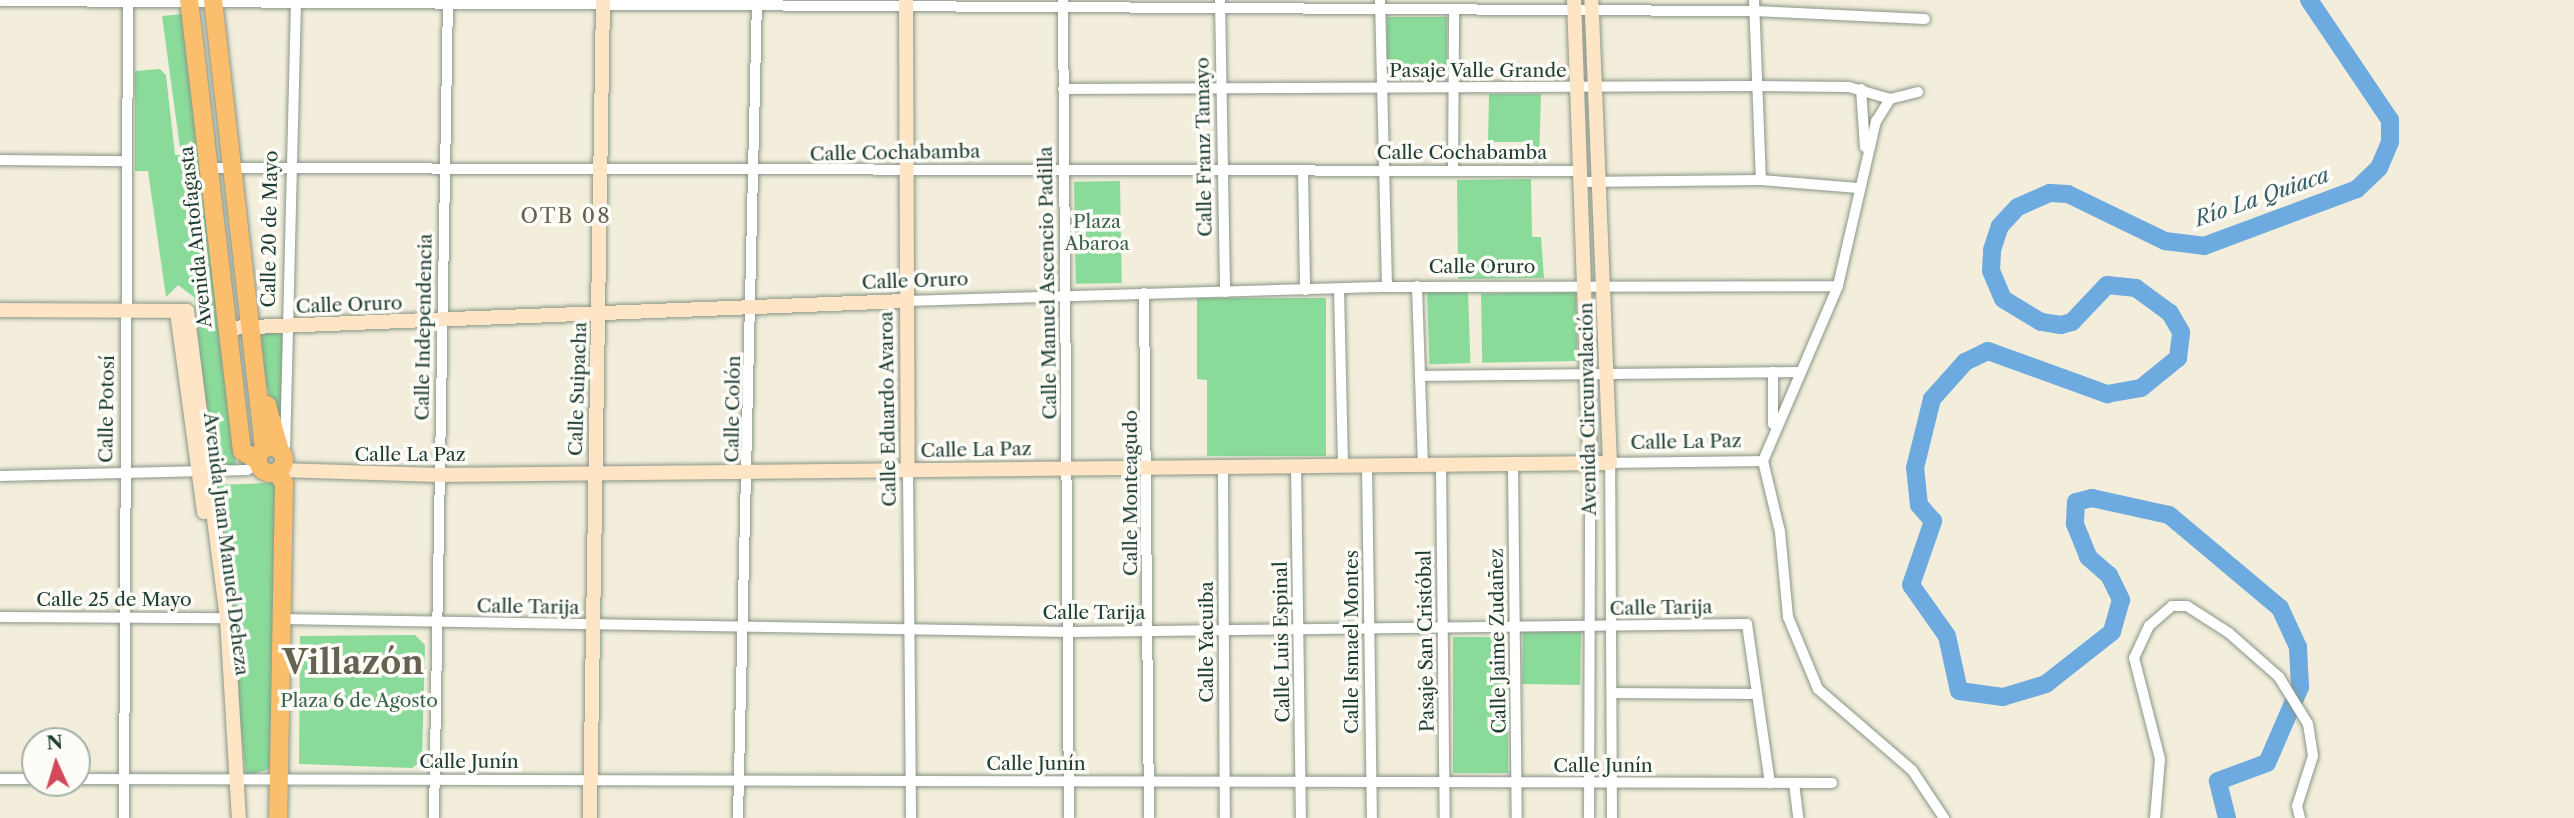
<!DOCTYPE html>
<html>
<head>
<meta charset="utf-8">
<style>
  body { margin:0 }
  #map { position:relative; width:2574px; height:818px; overflow:hidden; background:#f2eedb; font-family:"Libre Caslon Text",serif }
  div>[style] { position:absolute }
  .green>* { inset:0; background:#8adb9a; transform-origin:0 0 }
  .river>* { height:18px; margin:-9px; padding:0 9px; transform-origin:9px; border-radius:9px; background:#6daadf }
  .roads { filter:drop-shadow(0 0 2px #889688) drop-shadow(0 0 2px #889688) }
  .street>* { height:10px; margin:-5px; padding:0 5px; transform-origin:5px; border-radius:5px; background:#fff }
  .secondary>* { height:14px; margin:-7px; padding:0 7px; transform-origin:7px; border-radius:7px; background:#fde5c5 }
  .highway>* { height:18px; margin:-9px; padding:0 9px; transform-origin:9px; border-radius:9px; background:#fabe6d }
  .highway>.ring { margin:-9px; padding:0; box-sizing:content-box; background:none; border:18px solid #fabe6d; border-radius:50% }
  span { translate:-50% -50%; white-space:nowrap; text-align:center; line-height:1.15; -webkit-text-stroke:7px #fdfcf7; paint-order:stroke }
  .street-label { font-size:19px; color:#1f3d34 }
  .park-label { font-size:19px; color:#3a644e }
  .water-label { font-size:21px; color:#365e67; font-style:italic }
  .neighbourhood-label { font-size:21px; color:#666252; letter-spacing:2px }
  .town-label { font-size:33px; color:#666252; font-weight:700 }
  .north { position:absolute; left:21px; top:727px; width:70px; height:70px; box-sizing:border-box; background:#fdfcf7; border:2px solid #a4b0a9; border-radius:50%; rotate:356deg; font-size:19px; font-weight:700; line-height:28px; text-align:center; color:#1f3d34 }
  .north::after { content:''; display:block; margin:auto; width:24px; height:32px; background:#d1495b; clip-path:polygon(50% 0,100% 100%,50% 72%,0 100%) }
</style>
</head>
<body>
<div id="map">
  <div class="green">
    <div style="clip-path:polygon(182px 14px,218px 325px,236px 465px,212px 465px,194px 297px,178px 285px,166px 297px,148px 171px,135px 171px,135px 71px,160px 69px,166px 75px,175px 155px,181px 155px,162px 16px)"></div>
    <div style="left:1387px;top:17px;width:60px;height:63px"></div>
    <div style="clip-path:polygon(1489px 94px,1541px 94px,1539px 162px,1526px 162px,1526px 142px,1488px 142px)"></div>
    <div style="clip-path:polygon(1531px 179px,1532px 237px,1541px 237px,1544px 278px,1458px 279px,1457px 180px)"></div>
    <div style="left:1120px;top:181px;width:102px;height:46px;rotate:89deg"></div>
    <div style="left:1468px;top:291px;width:72px;height:41px;rotate:88deg"></div>
    <div style="left:1576px;top:292px;width:69px;height:95px;rotate:89deg"></div>
    <div style="clip-path:polygon(1197px 298px,1326px 298px,1326px 456px,1207px 456px,1207px 380px,1197px 379px)"></div>
    <div style="clip-path:polygon(265px 331px,284px 334px,280px 423px,264px 380px,260px 336px)"></div>
    <div style="clip-path:polygon(271px 483px,277px 487px,273px 768px,246px 776px,215px 485px)"></div>
    <div style="left:1523px;top:631px;width:58px;height:53px;rotate:1deg"></div>
    <div style="clip-path:polygon(415px 635px,425px 645px,422px 761px,412px 768px,299px 764px,300px 636px)"></div>
    <div style="left:1508px;top:637px;width:136px;height:55px;rotate:90deg"></div>
  </div>
  <div class="river">
    <div style="left:2227px;top:818px;width:38px;rotate:-104deg"></div>
    <div style="left:2218px;top:781px;width:52px;rotate:-20.2deg"></div>
    <div style="left:2267px;top:763px;width:83px;rotate:-66.5deg"></div>
    <div style="left:2300px;top:687px;width:40px;rotate:-92.9deg"></div>
    <div style="left:2298px;top:647px;width:43px;rotate:-114.8deg"></div>
    <div style="left:2280px;top:608px;width:145px;rotate:-140deg"></div>
    <div style="left:2169px;top:515px;width:79px;rotate:-167.6deg"></div>
    <div style="left:2092px;top:498px;width:16px;rotate:166deg"></div>
    <div style="left:2076px;top:502px;width:22px;rotate:93deg"></div>
    <div style="left:2075px;top:524px;width:35px;rotate:68deg"></div>
    <div style="left:2088px;top:557px;width:28px;rotate:41deg"></div>
    <div style="left:2109px;top:575px;width:28px;rotate:64deg"></div>
    <div style="left:2121px;top:600px;width:33px;rotate:106deg"></div>
    <div style="left:2112px;top:632px;width:84px;rotate:141.8deg"></div>
    <div style="left:2046px;top:684px;width:45px;rotate:163.2deg"></div>
    <div style="left:2003px;top:697px;width:44px;rotate:-172.2deg"></div>
    <div style="left:1959px;top:691px;width:56px;rotate:-102.3deg"></div>
    <div style="left:1947px;top:636px;width:62px;rotate:-125.2deg"></div>
    <div style="left:1911px;top:585px;width:68px;rotate:-71deg"></div>
    <div style="left:1933px;top:521px;width:21px;rotate:-131deg"></div>
    <div style="left:1919px;top:505px;width:37px;rotate:-96deg"></div>
    <div style="left:1915px;top:468px;width:71px;rotate:-76.2deg"></div>
    <div style="left:1932px;top:399px;width:50px;rotate:-48.3deg"></div>
    <div style="left:1965px;top:362px;width:25px;rotate:-26deg"></div>
    <div style="left:1988px;top:351px;width:127px;rotate:19.9deg"></div>
    <div style="left:2107px;top:394px;width:35px;rotate:-10deg"></div>
    <div style="left:2141px;top:388px;width:48px;rotate:-39deg"></div>
    <div style="left:2178px;top:358px;width:26px;rotate:-83deg"></div>
    <div style="left:2181px;top:332px;width:22px;rotate:-120deg"></div>
    <div style="left:2170px;top:313px;width:42px;rotate:-143.7deg"></div>
    <div style="left:2136px;top:288px;width:29px;rotate:-174deg"></div>
    <div style="left:2107px;top:285px;width:51px;rotate:133.4deg"></div>
    <div style="left:2072px;top:322px;width:11px;rotate:165deg"></div>
    <div style="left:2061px;top:325px;width:20px;rotate:-171deg"></div>
    <div style="left:2041px;top:322px;width:44px;rotate:-148.8deg"></div>
    <div style="left:2003px;top:299px;width:30px;rotate:-113deg"></div>
    <div style="left:1991px;top:271px;width:21px;rotate:-87deg"></div>
    <div style="left:1992px;top:250px;width:25px;rotate:-72deg"></div>
    <div style="left:2000px;top:226px;width:26px;rotate:-47deg"></div>
    <div style="left:2018px;top:207px;width:35px;rotate:-24deg"></div>
    <div style="left:2050px;top:193px;width:18px;rotate:3deg"></div>
    <div style="left:2068px;top:194px;width:108px;rotate:25.9deg"></div>
    <div style="left:2165px;top:241px;width:39px;rotate:7deg"></div>
    <div style="left:2204px;top:246px;width:163px;rotate:-20.4deg"></div>
    <div style="left:2357px;top:189px;width:30px;rotate:-44deg"></div>
    <div style="left:2379px;top:168px;width:28px;rotate:-67deg"></div>
    <div style="left:2390px;top:142px;width:22px;rotate:-90deg"></div>
    <div style="left:2390px;top:120px;width:145px;rotate:-124deg"></div>
  </div>
  <div class="roads">
    <div class="street">
      <div style="left:1063px;top:0;width:818px;rotate:89.58deg"></div>
      <div style="left:1220px;top:0;width:292px;rotate:89deg"></div>
      <div style="left:1380px;top:0;width:287px;rotate:88.6deg"></div>
      <div style="left:1754px;top:0;width:180px;rotate:87.8deg"></div>
      <div style="left:0;top:1px;width:1754px;rotate:0.33deg"></div>
      <div style="left:1754px;top:11px;width:171px;rotate:2.7deg"></div>
      <div style="left:1063px;top:89px;width:691px;rotate:-0.25deg"></div>
      <div style="left:1754px;top:86px;width:95px;rotate:0.6deg"></div>
      <div style="left:1849px;top:87px;width:43px;rotate:16.3deg"></div>
      <div style="left:1861px;top:89px;width:58px;rotate:86.1deg"></div>
      <div style="left:1918px;top:92px;width:29px;rotate:166deg"></div>
      <div style="left:1890px;top:99px;width:26px;rotate:122deg"></div>
      <div style="left:1876px;top:121px;width:169px;rotate:103deg"></div>
      <div style="left:1838px;top:286px;width:190px;rotate:113.2deg"></div>
      <div style="left:1763px;top:461px;width:73px;rotate:76.5deg"></div>
      <div style="left:1780px;top:532px;width:85px;rotate:84.6deg"></div>
      <div style="left:1788px;top:617px;width:78px;rotate:67.4deg"></div>
      <div style="left:1818px;top:689px;width:124px;rotate:40.8deg"></div>
      <div style="left:1912px;top:770px;width:58px;rotate:56.3deg"></div>
      <div style="left:0;top:160px;width:126px;rotate:0.5deg"></div>
      <div style="left:209px;top:168px;width:1372px;rotate:0.13deg"></div>
      <div style="left:1303px;top:170px;width:120px;rotate:89deg"></div>
      <div style="left:1453px;top:171px;width:158px;rotate:-89.6deg"></div>
      <div style="left:1581px;top:182px;width:180px;rotate:-0.6deg"></div>
      <div style="left:1761px;top:180px;width:97px;rotate:4.7deg"></div>
      <div style="left:1417px;top:286px;width:179px;rotate:88.1deg"></div>
      <div style="left:1339px;top:289px;width:176px;rotate:88.7deg"></div>
      <div style="left:1144px;top:293px;width:525px;rotate:89.45deg"></div>
      <div style="left:906px;top:301px;width:481px;rotate:-1.7deg"></div>
      <div style="left:1387px;top:287px;width:451px;rotate:-0.1deg"></div>
      <div style="left:1421px;top:376px;width:377px;rotate:-0.6deg"></div>
      <div style="left:1773px;top:424px;width:52px;rotate:-90deg"></div>
      <div style="left:285px;top:451px;width:450px;rotate:-88.6deg"></div>
      <div style="left:1513px;top:464px;width:354px;rotate:89.4deg"></div>
      <div style="left:1367px;top:465px;width:353px;rotate:89.2deg"></div>
      <div style="left:1441px;top:465px;width:353px;rotate:89.4deg"></div>
      <div style="left:1296px;top:466px;width:352px;rotate:89.2deg"></div>
      <div style="left:1223px;top:467px;width:351px;rotate:89.7deg"></div>
      <div style="left:908px;top:470px;width:348px;rotate:89.5deg"></div>
      <div style="left:0;top:476px;width:247px;rotate:-1.4deg"></div>
      <div style="left:247px;top:470px;width:13px;rotate:-29deg"></div>
      <div style="left:0;top:617px;width:227px;rotate:0.3deg"></div>
      <div style="left:281px;top:619px;width:789px;rotate:0.94deg"></div>
      <div style="left:1070px;top:632px;width:677px;rotate:-0.68deg"></div>
      <div style="left:1747px;top:624px;width:161px;rotate:81.8deg"></div>
      <div style="left:1612px;top:693px;width:145px;rotate:0.4deg"></div>
      <div style="left:0;top:779px;width:35px"></div>
      <div style="left:77px;top:779px;width:1755px;rotate:0.13deg"></div>
      <div style="left:1794px;top:783px;width:35px;rotate:83deg"></div>
      <div style="left:124px;top:818px;width:818px;rotate:-89.72deg"></div>
      <div style="left:434px;top:818px;width:818px;rotate:-89.02deg"></div>
      <div style="left:738px;top:818px;width:818px;rotate:-88.67deg"></div>
      <div style="left:1589px;top:818px;width:355px;rotate:-89.8deg"></div>
      <div style="left:1612px;top:818px;width:355px;rotate:-90.3deg"></div>
      <div style="left:1610px;top:463px;width:153px;rotate:-0.7deg"></div>
      <div style="left:2155px;top:818px;width:59px;rotate:-85.2deg"></div>
      <div style="left:2160px;top:759px;width:104px;rotate:-104.4deg"></div>
      <div style="left:2134px;top:658px;width:35px;rotate:-65deg"></div>
      <div style="left:2149px;top:626px;width:30px;rotate:-41deg"></div>
      <div style="left:2172px;top:606px;width:15px"></div>
      <div style="left:2187px;top:606px;width:50px;rotate:32.7deg"></div>
      <div style="left:2229px;top:633px;width:67px;rotate:41.3deg"></div>
      <div style="left:2279px;top:677px;width:55px;rotate:58.3deg"></div>
      <div style="left:2308px;top:724px;width:32px;rotate:81deg"></div>
      <div style="left:2313px;top:756px;width:52px;rotate:107.7deg"></div>
      <div style="left:2297px;top:806px;width:12px;rotate:76deg"></div>
    </div>
    <div class="secondary">
      <div style="left:906px;top:0;width:470px;rotate:89.8deg"></div>
      <div style="left:1574px;top:0;width:463px;rotate:88deg"></div>
      <div style="left:0;top:310px;width:187px;rotate:0.3deg"></div>
      <div style="left:187px;top:311px;width:310px;rotate:82.6deg"></div>
      <div style="left:227px;top:618px;width:200px;rotate:86.6deg"></div>
      <div style="left:177px;top:312px;width:202px;rotate:82.3deg"></div>
      <div style="left:227px;top:328px;width:680px;rotate:-2.28deg"></div>
      <div style="left:280px;top:470px;width:158px;rotate:1.8deg"></div>
      <div style="left:438px;top:475px;width:1172px;rotate:-0.59deg"></div>
      <div style="left:1610px;top:463px;width:463px;rotate:-92.3deg"></div>
      <div style="left:590px;top:818px;width:818px;rotate:-89.09deg"></div>
    </div>
    <div class="highway">
      <div style="left:189px;top:0;width:454px;rotate:83.3deg"></div>
      <div style="left:242px;top:451px;width:17px;rotate:31deg"></div>
      <div style="left:213px;top:0;width:451px;rotate:83.5deg"></div>
      <div style="left:267px;top:405px;width:48px;rotate:74.2deg"></div>
      <div class="ring" style="left:258px;top:447px;width:8px;height:8px"></div>
      <div style="left:277px;top:472px;width:13px;rotate:58deg"></div>
      <div style="left:284px;top:483px;width:335px;rotate:91deg"></div>
    </div>
  </div>
  <div class="street-label">
    <span style="left:1478px;top:71px">Pasaje Valle Grande</span>
    <span style="left:1204px;top:147px;rotate:-91deg">Calle Franz Tamayo</span>
    <span style="left:895px;top:153px;rotate:-1deg">Calle Cochabamba</span>
    <span style="left:1462px;top:153px">Calle Cochabamba</span>
    <span style="left:270px;top:229px;rotate:-89deg">Calle 20 de Mayo</span>
    <span style="left:196px;top:237px;rotate:-96deg">Avenida Antofagasta</span>
    <span style="left:1482px;top:267px">Calle Oruro</span>
    <span style="left:915px;top:281px;rotate:-2deg">Calle Oruro</span>
    <span style="left:1048px;top:283px;rotate:-91deg">Calle Manuel Ascencio Padilla</span>
    <span style="left:349px;top:305px;rotate:-2deg">Calle Oruro</span>
    <span style="left:424px;top:327px;rotate:-89deg">Calle Independencia</span>
    <span style="left:578px;top:389px;rotate:-88deg">Calle Suipacha</span>
    <span style="left:107px;top:409px;rotate:-89deg">Calle Potosí</span>
    <span style="left:733px;top:409px;rotate:-89deg">Calle Colón</span>
    <span style="left:888px;top:409px;rotate:-91deg">Calle Eduardo Avaroa</span>
    <span style="left:1588px;top:409px;rotate:-91deg">Avenida Circunvalación</span>
    <span style="left:1686px;top:442px;rotate:-1deg">Calle La Paz</span>
    <span style="left:976px;top:450px;rotate:-1deg">Calle La Paz</span>
    <span style="left:410px;top:455px">Calle La Paz</span>
    <span style="left:1131px;top:493px;rotate:-90deg">Calle Monteagudo</span>
    <span style="left:226px;top:544px;rotate:83deg">Avenida Juan Manuel Deheza</span>
    <span style="left:114px;top:600px">Calle 25 de Mayo</span>
    <span style="left:528px;top:607px;rotate:1deg">Calle Tarija</span>
    <span style="left:1661px;top:608px;rotate:-1deg">Calle Tarija</span>
    <span style="left:1094px;top:613px">Calle Tarija</span>
    <span style="left:1426px;top:641px;rotate:-91deg">Pasaje San Cristóbal</span>
    <span style="left:1498px;top:641px;rotate:-91deg">Calle Jaime Zudañez</span>
    <span style="left:1207px;top:642px;rotate:-90deg">Calle Yacuiba</span>
    <span style="left:1282px;top:642px;rotate:-91deg">Calle Luis Espinal</span>
    <span style="left:1352px;top:642px;rotate:-90deg">Calle Ismael Montes</span>
    <span style="left:469px;top:762px">Calle Junín</span>
    <span style="left:1036px;top:764px">Calle Junín</span>
    <span style="left:1603px;top:766px">Calle Junín</span>
  </div>
  <div class="park-label">
    <span style="left:1097px;top:233px">Plaza<br>Abaroa</span>
    <span style="left:359px;top:701px">Plaza 6 de Agosto</span>
  </div>
  <div class="water-label">
    <span style="left:2262px;top:197px;rotate:-19deg">Río La Quiaca</span>
  </div>
  <div class="neighbourhood-label">
    <span style="left:566px;top:216px">OTB 08</span>
  </div>
  <div class="town-label">
    <span style="left:353px;top:663px">Villazón</span>
  </div>
  <div class="north">N</div>
</div>
</body>
</html>
